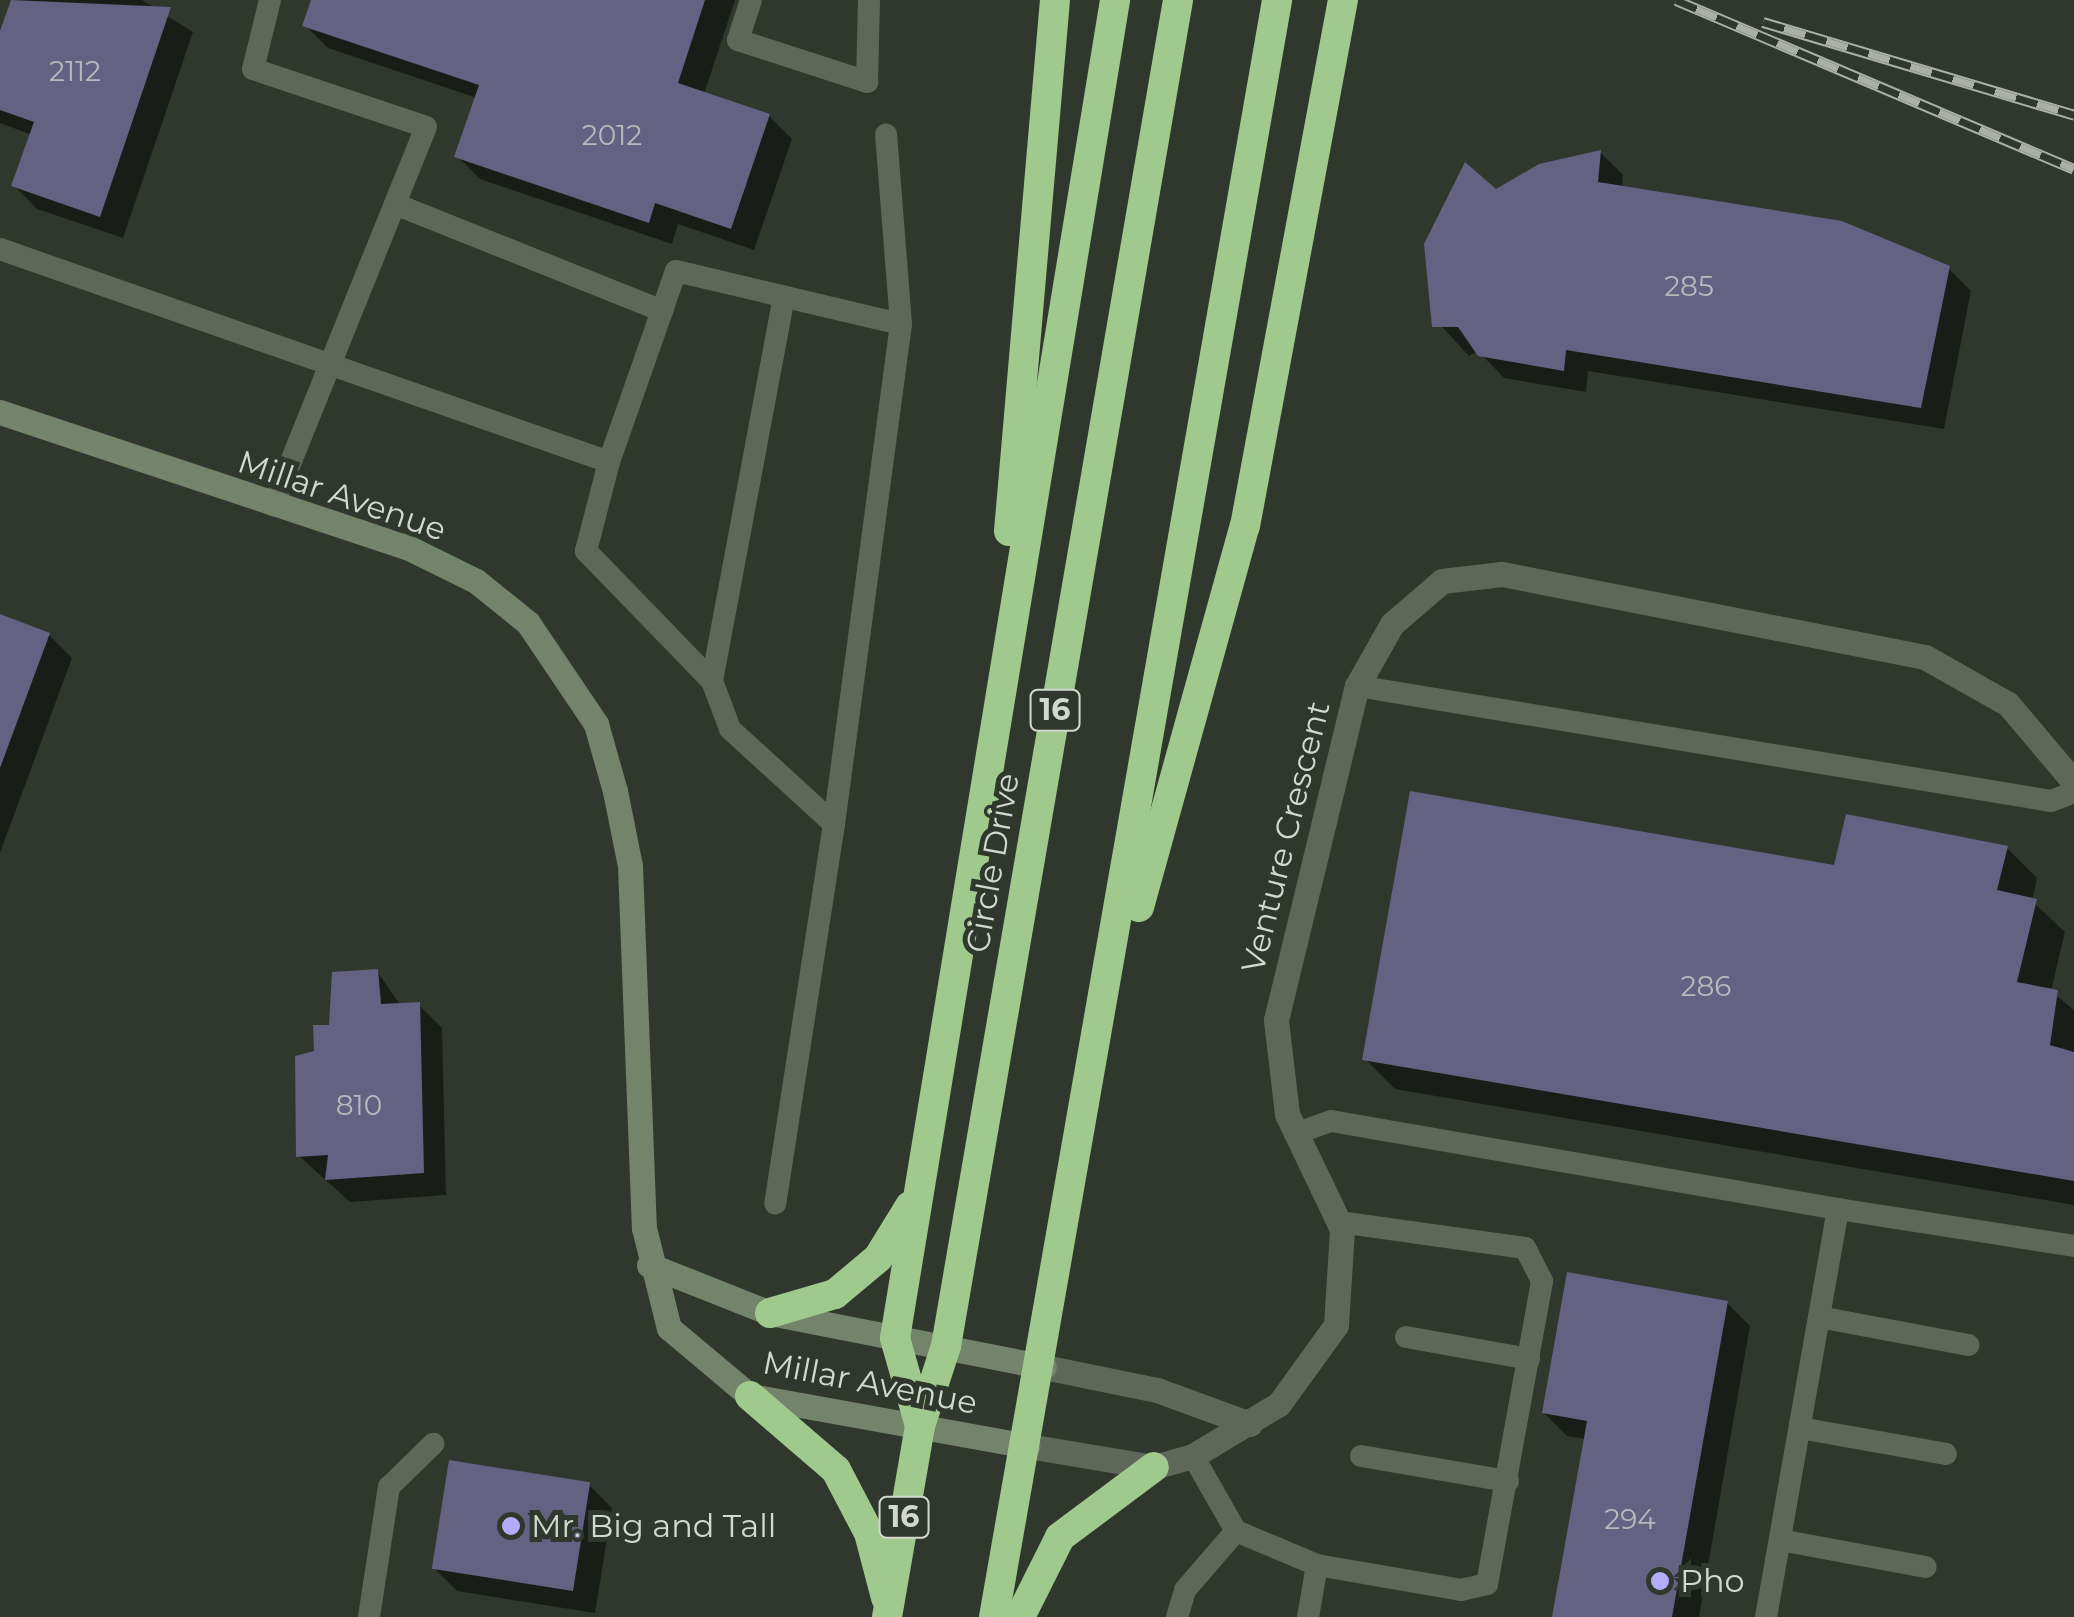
<!DOCTYPE html>
<html>
<head>
<meta charset="utf-8">
<style>
  body { margin:0 }
  #map { position:relative; width:2074px; height:1617px; overflow:hidden; background:#30382d; font-family:Montserrat,sans-serif }
  div>[style] { position:absolute }
  .shadow>* { inset:0; background:#0007 }
  .building>* { inset:0; background:#646182; transform-origin:0 0 }
  .lane>* { height:22px; margin:-11px; padding:0 11px; transform-origin:11px; border-radius:11px; background:#5f675b }
  .street>* { height:25px; margin:-12.5px; padding:0 12.5px; transform-origin:12.5px; border-radius:12.5px; background:#5f675b }
  .secondary>* { height:25px; margin:-12.5px; padding:0 12.5px; transform-origin:12.5px; border-radius:12.5px; background:#72846a }
  .highway>* { height:30px; margin:-15px; padding:0 15px; transform-origin:15px; border-radius:15px; background:#a0c98e }
  .rail>* { height:11px; margin-top:-5.5px; transform-origin:0; background:repeating-linear-gradient(90deg,#30382d 0 22px,#aab0a8 0 44px); box-sizing:border-box; border-block:2px solid #aab0a8 }
  .dots>* { width:28px; height:28px; translate:-50% -50%; box-sizing:border-box; border:5px solid #30382d; border-radius:50% }
  span { translate:-50% -50%; white-space:nowrap; text-align:center; line-height:1.15; -webkit-text-stroke:10px #30382d; paint-order:stroke }
  .number-label { font-size:28px; color:#b7babd }
  .number-label span { -webkit-text-stroke-width:0 }
  .shield-label span { padding:2px 8px; background:#30382d; border:2px solid; border-radius:8px; -webkit-text-stroke-width:0 }
  .shield-label { font-size:30px; color:#d3d8d1; font-weight:700 }
  .street-label { font-size:32px; color:#d3d8d1 }
  .poi-label { font-size:32px; color:#d3d8d1 }
  .left { translate:0 -50%; text-align:left }
</style>
</head>
<body>
<div id="map">
  <div class="shadow">
    <div style="clip-path:polygon(13px 0,142px 0,193px 32px,123px 238px,37px 209px,14px 186px,32px 135px,0 123px,0 39px)"></div>
    <div style="clip-path:polygon(314px 0,735px 0,704px 94px,769px 116px,792px 139px,754px 250px,678px 224px,672px 244px,480px 179px,457px 156px,477px 98px,328px 48px,305px 25px)"></div>
    <div style="clip-path:polygon(1600px 152px,1623px 175px,1622px 189px,1948px 268px,1971px 291px,1944px 429px,1588px 371px,1586px 392px,1504px 378px,1478px 351px,1469px 356px,1431px 315px,1496px 192px)"></div>
    <div style="clip-path:polygon(0 616px,49px 635px,72px 658px,0 853px)"></div>
    <div style="clip-path:polygon(2007px 848px,2037px 878px,2032px 901px,2065px 932px,2051px 991px,2074px 1010px,2074px 1205px,1395px 1089px,1365px 1059px,1835px 868px)"></div>
    <div style="clip-path:polygon(377px 971px,401px 1006px,419px 1005px,442px 1028px,446px 1195px,350px 1202px,299px 1156px,316px 1053px)"></div>
    <div style="clip-path:polygon(1727px 1303px,1750px 1326px,1699px 1617px,1555px 1617px,1586px 1439px,1567px 1436px,1544px 1413px)"></div>
    <div style="clip-path:polygon(589px 1485px,612px 1508px,595px 1613px,457px 1591px,434px 1568px)"></div>
  </div>
  <div class="building">
    <div style="clip-path:polygon(11px 0,171px 7px,100px 217px,11px 186px,34px 122px,0 110px,0 31px)"></div>
    <div style="clip-path:polygon(311px 0,705px 0,678px 83px,770px 114px,731px 229px,655px 203px,649px 223px,454px 157px,479px 85px,302px 26px)"></div>
    <div style="clip-path:polygon(1601px 150px,1598px 182px,1842px 221px,1950px 266px,1921px 408px,1566px 350px,1564px 371px,1478px 356px,1458px 327px,1432px 327px,1424px 244px,1465px 162px,1496px 189px,1539px 164px)"></div>
    <div style="clip-path:polygon(0 614px,50px 633px,0 768px)"></div>
    <div style="clip-path:polygon(1410px 791px,1834px 865px,1846px 814px,2008px 846px,1997px 890px,2037px 899px,2017px 982px,2058px 990px,2050px 1045px,2074px 1052px,2074px 1181px,1362px 1060px)"></div>
    <div style="clip-path:polygon(378px 969px,381px 1004px,420px 1002px,424px 1173px,325px 1180px,328px 1155px,296px 1157px,295px 1056px,314px 1051px,313px 1025px,329px 1025px,332px 972px)"></div>
    <div style="clip-path:polygon(1567px 1272px,1728px 1301px,1672px 1617px,1552px 1617px,1587px 1421px,1542px 1413px)"></div>
    <div style="left:449px;top:1460px;width:143px;height:110px;rotate:9deg"></div>
  </div>
  <div class="lane">
    <div style="left:270px;top:0;width:71px;rotate:103.8deg"></div>
    <div style="left:253px;top:69px;width:182px;rotate:18.5deg"></div>
    <div style="left:426px;top:127px;width:408px;rotate:112deg"></div>
    <div style="left:751px;top:0;width:42px;rotate:108deg"></div>
    <div style="left:738px;top:40px;width:136px;rotate:18deg"></div>
    <div style="left:867px;top:82px;width:82px;rotate:-88.6deg"></div>
    <div style="left:395px;top:204px;width:288px;rotate:21.8deg"></div>
    <div style="left:0;top:249px;width:645px;rotate:19.28deg"></div>
    <div style="left:609px;top:462px;width:202px;rotate:-70.7deg"></div>
    <div style="left:676px;top:271px;width:231px;rotate:13.3deg"></div>
    <div style="left:901px;top:324px;width:190px;rotate:-94.5deg"></div>
    <div style="left:609px;top:462px;width:92px;rotate:104.5deg"></div>
    <div style="left:586px;top:551px;width:181px;rotate:45.9deg"></div>
    <div style="left:712px;top:681px;width:391px;rotate:-79.4deg"></div>
    <div style="left:712px;top:681px;width:51px;rotate:69.4deg"></div>
    <div style="left:730px;top:729px;width:141px;rotate:42.4deg"></div>
    <div style="left:834px;top:824px;width:384px;rotate:98.8deg"></div>
    <div style="left:1357px;top:686px;width:703px;rotate:9.41deg"></div>
    <div style="left:2051px;top:801px;width:25px;rotate:-21deg"></div>
    <div style="left:834px;top:824px;width:504px;rotate:-82.37deg"></div>
    <div style="left:1295px;top:1134px;width:38px;rotate:-20deg"></div>
    <div style="left:1331px;top:1121px;width:515px;rotate:9.85deg"></div>
    <div style="left:1838px;top:1209px;width:414px;rotate:100deg"></div>
    <div style="left:1838px;top:1209px;width:239px;rotate:8.9deg"></div>
    <div style="left:1819px;top:1317px;width:152px;rotate:10.6deg"></div>
    <div style="left:1406px;top:1337px;width:125px;rotate:10.1deg"></div>
    <div style="left:1800px;top:1428px;width:148px;rotate:10.1deg"></div>
    <div style="left:1193px;top:1456px;width:86px;rotate:60.2deg"></div>
    <div style="left:1236px;top:1531px;width:88px;rotate:22.8deg"></div>
    <div style="left:1317px;top:1565px;width:53px;rotate:99.8deg"></div>
    <div style="left:1361px;top:1456px;width:149px;rotate:9.7deg"></div>
    <div style="left:1780px;top:1540px;width:148px;rotate:10.5deg"></div>
    <div style="left:1317px;top:1565px;width:146px;rotate:9.8deg"></div>
    <div style="left:1461px;top:1590px;width:27px;rotate:-13deg"></div>
    <div style="left:1487px;top:1584px;width:308px;rotate:-79.7deg"></div>
    <div style="left:1542px;top:1281px;width:37px;rotate:-117deg"></div>
    <div style="left:1525px;top:1248px;width:188px;rotate:-172deg"></div>
    <div style="left:369px;top:1617px;width:132px;rotate:-81.3deg"></div>
    <div style="left:389px;top:1487px;width:62px;rotate:-44.3deg"></div>
    <div style="left:1177px;top:1617px;width:28px;rotate:-73deg"></div>
    <div style="left:1185px;top:1590px;width:78px;rotate:-49.2deg"></div>
  </div>
  <div class="street">
    <div style="left:1044px;top:1367px;width:115px;rotate:11.5deg"></div>
    <div style="left:1157px;top:1390px;width:99px;rotate:20.1deg"></div>
    <div style="left:1028px;top:1446px;width:128px;rotate:9.5deg"></div>
    <div style="left:1154px;top:1467px;width:41px;rotate:-15.8deg"></div>
    <div style="left:1193px;top:1456px;width:100px;rotate:-31.2deg"></div>
    <div style="left:1279px;top:1404px;width:97px;rotate:-54.2deg"></div>
    <div style="left:1336px;top:1325px;width:96px;rotate:-86.4deg"></div>
    <div style="left:1342px;top:1229px;width:127px;rotate:-115.6deg"></div>
    <div style="left:1287px;top:1114px;width:95px;rotate:-96.7deg"></div>
    <div style="left:1276px;top:1020px;width:344px;rotate:-76.4deg"></div>
    <div style="left:1357px;top:686px;width:71px;rotate:-60.6deg"></div>
    <div style="left:1392px;top:624px;width:66px;rotate:-40.7deg"></div>
    <div style="left:1442px;top:581px;width:60px;rotate:-6.7deg"></div>
    <div style="left:1502px;top:574px;width:431px;rotate:11.1deg"></div>
    <div style="left:1925px;top:657px;width:95px;rotate:29.5deg"></div>
    <div style="left:2008px;top:704px;width:102px;rotate:49.8deg"></div>
  </div>
  <div class="secondary">
    <div style="left:0;top:412px;width:433px;rotate:18.4deg"></div>
    <div style="left:411px;top:549px;width:72px;rotate:26.2deg"></div>
    <div style="left:476px;top:581px;width:67px;rotate:38.9deg"></div>
    <div style="left:528px;top:623px;width:122px;rotate:56deg"></div>
    <div style="left:596px;top:724px;width:70px;rotate:74.2deg"></div>
    <div style="left:615px;top:791px;width:76px;rotate:78.7deg"></div>
    <div style="left:630px;top:866px;width:362px;rotate:87.8deg"></div>
    <div style="left:644px;top:1228px;width:103px;rotate:76deg"></div>
    <div style="left:669px;top:1328px;width:106px;rotate:40deg"></div>
    <div style="left:750px;top:1396px;width:282px;rotate:10.2deg"></div>
    <div style="left:649px;top:1265px;width:130px;rotate:21.6deg"></div>
    <div style="left:770px;top:1313px;width:279px;rotate:11.1deg"></div>
  </div>
  <div class="highway">
    <div style="left:1009px;top:531px;width:533px;rotate:-85.05deg"></div>
    <div style="left:1139px;top:907px;width:395px;rotate:-74.5deg"></div>
    <div style="left:1245px;top:526px;width:535px;rotate:-79.45deg"></div>
    <div style="left:770px;top:1313px;width:68px;rotate:-16.3deg"></div>
    <div style="left:835px;top:1294px;width:56px;rotate:-39.9deg"></div>
    <div style="left:878px;top:1258px;width:61px;rotate:-58.4deg"></div>
    <div style="left:750px;top:1396px;width:113px;rotate:40.7deg"></div>
    <div style="left:836px;top:1470px;width:71px;rotate:62.4deg"></div>
    <div style="left:869px;top:1533px;width:67px;rotate:75.3deg"></div>
    <div style="left:920px;top:1426px;width:91px;rotate:-105.9deg"></div>
    <div style="left:895px;top:1338px;width:1356px;rotate:-80.66deg"></div>
    <div style="left:887px;top:1617px;width:194px;rotate:-80.2deg"></div>
    <div style="left:920px;top:1426px;width:84px;rotate:-72deg"></div>
    <div style="left:946px;top:1346px;width:1366px;rotate:-80.22deg"></div>
    <div style="left:994px;top:1617px;width:1642px;rotate:-80.07deg"></div>
    <div style="left:1020px;top:1617px;width:89px;rotate:-63.4deg"></div>
    <div style="left:1060px;top:1537px;width:117px;rotate:-36.7deg"></div>
  </div>
  <div class="rail">
    <div style="left:1676px;top:0;width:432px;rotate:23deg"></div>
    <div style="left:1763px;top:22px;width:325px;rotate:16.6deg"></div>
  </div>
  <div class="dots">
    <div style="left:511px;top:1526px;background:#b5acf9"></div>
    <div style="left:1660px;top:1581px;background:#b5acf9"></div>
  </div>
  <div class="number-label">
    <span style="left:75px;top:71px">2112</span>
    <span style="left:612px;top:135px">2012</span>
    <span style="left:1689px;top:286px">285</span>
    <span style="left:1706px;top:986px">286</span>
    <span style="left:359px;top:1105px">810</span>
    <span style="left:1630px;top:1519px">294</span>
  </div>
  <div class="shield-label">
    <span style="left:1055px;top:710px">16</span>
    <span style="left:904px;top:1517px">16</span>
  </div>
  <div class="street-label">
    <span style="left:342px;top:496px;rotate:19deg">Millar Avenue</span>
    <span style="left:1286px;top:837px;rotate:-76deg">Venture Crescent</span>
    <span style="left:993px;top:863px;rotate:-80deg">Circle Drive</span>
    <span style="left:870px;top:1383px;rotate:11deg">Millar Avenue</span>
  </div>
  <div class="poi-label">
    <span class="left" style="left:531px;top:1526px">Mr. Big and Tall</span>
    <span class="left" style="left:1680px;top:1581px">Pho</span>
  </div>
</div>
</body>
</html>
